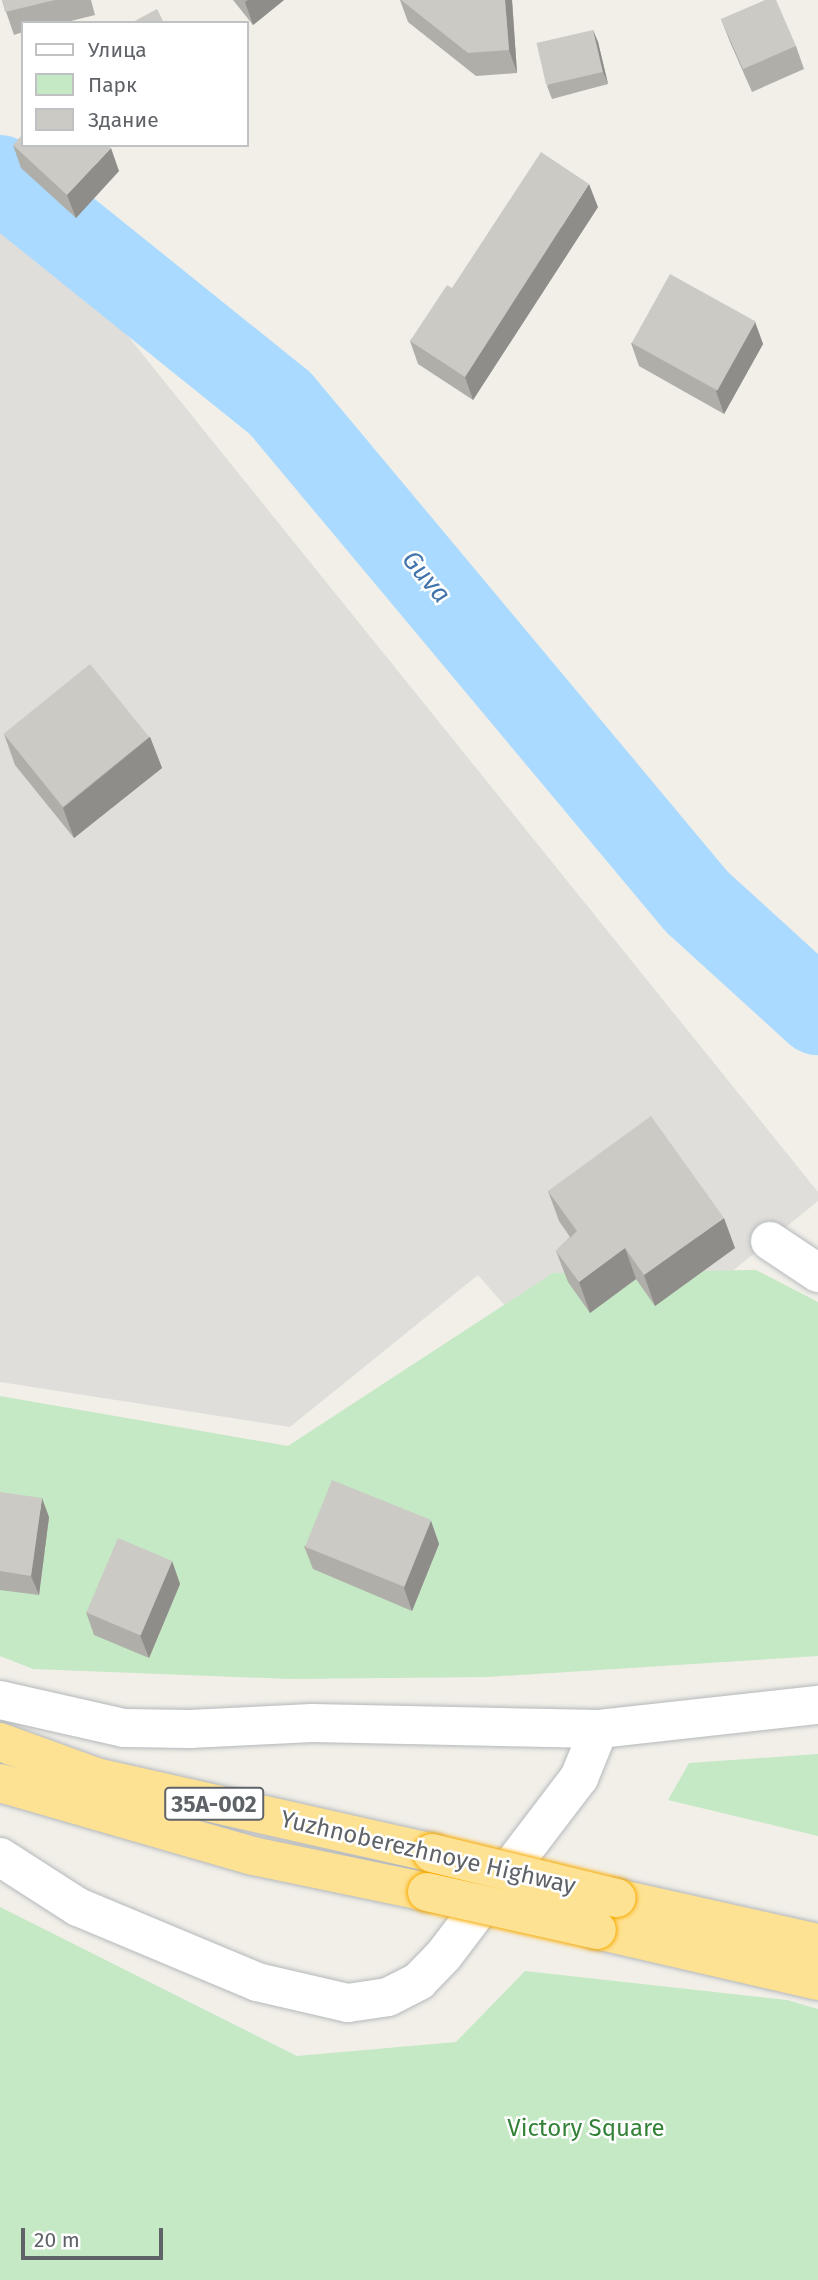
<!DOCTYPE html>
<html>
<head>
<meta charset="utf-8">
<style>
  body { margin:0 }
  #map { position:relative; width:818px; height:2280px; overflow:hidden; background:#f1efe8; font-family:"Fira Sans",sans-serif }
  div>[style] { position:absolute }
  .industrial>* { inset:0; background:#e0deda }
  .green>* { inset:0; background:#c5e8c5 }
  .river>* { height:86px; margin:-43px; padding:0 43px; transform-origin:43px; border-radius:43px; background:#aadaff }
  .roads { filter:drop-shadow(0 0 2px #b5b8bc) drop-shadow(0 0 2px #b5b8bc) }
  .minor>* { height:38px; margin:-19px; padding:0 19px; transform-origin:19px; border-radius:19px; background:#fff }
  .highway>* { height:38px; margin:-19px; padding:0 19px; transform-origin:19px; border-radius:19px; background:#fde293 }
  .bridges { filter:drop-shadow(0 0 2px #f9ab00) drop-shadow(0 0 2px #f9ab00) }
  .highway-bridge>* { height:38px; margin:-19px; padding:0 19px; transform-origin:19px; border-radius:19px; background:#fde293 }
  .wall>* { inset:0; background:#afaea9 }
  .shaded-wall>* { inset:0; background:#8f8d8a }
  .building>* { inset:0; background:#cccac5; transform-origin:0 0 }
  span { translate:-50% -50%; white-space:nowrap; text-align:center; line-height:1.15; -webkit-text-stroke:5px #fff; paint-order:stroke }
  .shield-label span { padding:2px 5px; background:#fff; border:2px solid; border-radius:5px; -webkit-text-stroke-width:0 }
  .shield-label { font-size:23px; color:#5f6368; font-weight:700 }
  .street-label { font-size:24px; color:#5f6368 }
  .park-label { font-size:24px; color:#348238 }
  .water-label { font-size:26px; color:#4174aa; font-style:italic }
  .legend { position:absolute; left:21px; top:21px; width:228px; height:126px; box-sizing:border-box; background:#fff; border:2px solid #bfc1c3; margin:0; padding:9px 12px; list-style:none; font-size:21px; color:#5f6368 }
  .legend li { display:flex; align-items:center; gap:14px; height:35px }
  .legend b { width:35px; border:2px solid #bfc1c3 }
  .scale { position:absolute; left:21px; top:2228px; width:142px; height:32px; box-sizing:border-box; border:4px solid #5f6368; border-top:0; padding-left:9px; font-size:21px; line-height:24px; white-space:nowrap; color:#5f6368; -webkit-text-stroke:5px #fff; paint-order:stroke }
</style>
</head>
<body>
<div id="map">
  <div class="industrial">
    <div style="clip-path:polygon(0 194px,56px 247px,818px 1192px,818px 1201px,582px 1394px,478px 1275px,290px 1427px,0 1382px)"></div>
  </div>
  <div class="green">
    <div style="clip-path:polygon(756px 1270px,818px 1302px,818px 1656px,487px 1677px,291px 1679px,33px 1669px,0 1656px,0 1396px,288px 1446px,553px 1273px)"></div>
    <div style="clip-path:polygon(818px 1754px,818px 1836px,668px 1800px,689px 1763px)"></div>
    <div style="clip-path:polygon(0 1907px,297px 2056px,456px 2042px,525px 1971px,787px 2000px,818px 2009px,818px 2280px,0 2280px)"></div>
  </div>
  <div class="river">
    <div style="left:0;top:178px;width:359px;rotate:38.8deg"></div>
    <div style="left:280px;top:403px;width:650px;rotate:50.12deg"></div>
    <div style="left:697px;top:902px;width:164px;rotate:42.3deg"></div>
  </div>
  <div class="roads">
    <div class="minor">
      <div style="left:770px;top:1241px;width:58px;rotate:33.7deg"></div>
      <div style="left:0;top:1700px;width:127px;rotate:12.7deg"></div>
      <div style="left:124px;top:1728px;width:66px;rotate:0.9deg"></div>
      <div style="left:190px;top:1729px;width:122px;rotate:-2.8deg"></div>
      <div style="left:312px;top:1723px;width:287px;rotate:1.2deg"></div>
      <div style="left:599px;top:1729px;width:220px;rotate:-6.3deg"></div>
      <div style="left:0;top:1857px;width:93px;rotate:32.7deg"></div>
      <div style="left:78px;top:1907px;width:194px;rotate:22.7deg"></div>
      <div style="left:257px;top:1982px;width:93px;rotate:13deg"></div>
      <div style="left:348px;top:2003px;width:40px;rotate:-8.5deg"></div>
      <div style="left:388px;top:1997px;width:35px;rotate:-27deg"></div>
      <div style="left:419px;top:1981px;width:36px;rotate:-46deg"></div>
      <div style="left:444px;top:1955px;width:223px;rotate:-52.7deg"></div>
      <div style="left:579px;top:1778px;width:53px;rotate:-67.8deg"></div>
    </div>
    <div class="highway">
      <div style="left:0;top:1742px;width:102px;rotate:20deg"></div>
      <div style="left:96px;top:1777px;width:344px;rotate:12.7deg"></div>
      <div style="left:0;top:1783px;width:263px;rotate:16.1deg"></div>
      <div style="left:253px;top:1856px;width:178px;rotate:11.7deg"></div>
      <div style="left:617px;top:1898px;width:206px;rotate:12.6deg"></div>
      <div style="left:597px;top:1930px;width:227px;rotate:13deg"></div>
    </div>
  </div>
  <div class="bridges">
    <div class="highway-bridge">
      <div style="left:432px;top:1853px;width:190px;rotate:13.7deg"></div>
      <div style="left:427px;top:1892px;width:174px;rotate:12.6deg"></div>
    </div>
  </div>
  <div class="wall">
    <div style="clip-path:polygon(2px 0,91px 0,95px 15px,63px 23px,23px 23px,23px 32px,14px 35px)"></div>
    <div style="clip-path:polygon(233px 0,284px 0,253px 25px)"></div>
    <div style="clip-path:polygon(400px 0,512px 0,517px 73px,476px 76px,408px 22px)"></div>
    <div style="clip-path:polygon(721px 19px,796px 46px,804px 69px,752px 92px,730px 42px)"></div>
    <div style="clip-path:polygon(593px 30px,598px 42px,608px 84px,552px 99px,547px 86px)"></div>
    <div style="clip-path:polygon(13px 145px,119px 171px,76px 218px,21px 168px)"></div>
    <div style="clip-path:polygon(598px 207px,473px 400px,418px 364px,410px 341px,452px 288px)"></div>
    <div style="clip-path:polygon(755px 322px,763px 344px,724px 414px,639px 366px,631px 343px)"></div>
    <div style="clip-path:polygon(4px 734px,150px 737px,162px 768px,74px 838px,15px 765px)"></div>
    <div style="clip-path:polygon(548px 1191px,735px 1248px,655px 1306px,636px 1279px,590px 1313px,568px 1282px,556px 1251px,570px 1237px,559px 1221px)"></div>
    <div style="clip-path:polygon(0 1492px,49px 1517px,39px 1595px,0 1590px)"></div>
    <div style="clip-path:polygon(431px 1521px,439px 1544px,412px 1611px,313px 1569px,304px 1546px)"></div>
    <div style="clip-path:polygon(172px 1561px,180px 1584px,149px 1658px,94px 1635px,86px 1612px)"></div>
  </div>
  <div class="shaded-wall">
    <div style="clip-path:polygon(248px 0,284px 0,253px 25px,245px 2px)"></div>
    <div style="clip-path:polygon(505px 0,512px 0,517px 73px,509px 50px)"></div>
    <div style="clip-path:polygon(593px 30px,598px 42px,608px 84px,603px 72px)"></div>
    <div style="clip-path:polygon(111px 148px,119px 171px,76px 218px,67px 195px)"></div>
    <div style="clip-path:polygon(589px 184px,598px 207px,473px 400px,465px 377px)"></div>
    <div style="clip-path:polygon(755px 322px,763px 344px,724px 414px,716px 391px)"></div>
    <div style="clip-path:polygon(150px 737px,162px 768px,74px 838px,63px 808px)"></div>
    <div style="clip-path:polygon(724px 1218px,735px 1248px,655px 1306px,644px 1275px)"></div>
    <div style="clip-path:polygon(625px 1248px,636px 1279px,590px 1313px,579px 1282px)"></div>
    <div style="clip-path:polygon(42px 1498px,49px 1517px,39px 1595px,31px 1576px)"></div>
    <div style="clip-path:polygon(431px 1521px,439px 1544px,412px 1611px,404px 1588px)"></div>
    <div style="clip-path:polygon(172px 1561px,180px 1584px,149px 1658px,140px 1635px)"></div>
  </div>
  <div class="building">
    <div style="clip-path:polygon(2px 0,55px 0,5px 12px)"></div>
    <div style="clip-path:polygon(401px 0,505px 0,509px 50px,468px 53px)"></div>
    <div style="clip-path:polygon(765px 0,776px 0,796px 46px,743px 69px,721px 19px)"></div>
    <div style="clip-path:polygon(157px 9px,164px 23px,131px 23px)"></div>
    <div style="left:593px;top:30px;width:43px;height:58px;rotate:77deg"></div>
    <div style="clip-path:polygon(23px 134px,23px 145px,107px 145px,111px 148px,67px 195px,13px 145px)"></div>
    <div style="clip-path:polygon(541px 152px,589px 184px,465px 377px,410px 341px,447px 285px,452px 288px)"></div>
    <div style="left:670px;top:274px;width:98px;height:79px;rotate:29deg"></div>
    <div style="left:90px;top:664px;width:94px;height:111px;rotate:51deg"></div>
    <div style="clip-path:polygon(651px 1116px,724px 1218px,644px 1275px,625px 1248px,579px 1282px,556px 1251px,577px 1231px,548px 1191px)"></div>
    <div style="left:332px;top:1480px;width:107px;height:72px;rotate:22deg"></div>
    <div style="clip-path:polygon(0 1492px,42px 1498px,31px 1576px,0 1571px)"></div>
    <div style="left:118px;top:1538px;width:59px;height:81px;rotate:23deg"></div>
  </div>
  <div class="shield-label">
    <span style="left:214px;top:1804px">35А-002</span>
  </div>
  <div class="street-label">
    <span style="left:428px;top:1853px;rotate:13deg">Yuzhnoberezhnoye Highway</span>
  </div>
  <div class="park-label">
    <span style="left:586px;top:2129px">Victory Square</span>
  </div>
  <div class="water-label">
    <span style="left:426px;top:577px;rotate:50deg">Guva</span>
  </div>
  <ul class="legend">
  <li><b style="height:9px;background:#fff"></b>Улица</li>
  <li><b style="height:19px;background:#c5e8c5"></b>Парк</li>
  <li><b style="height:19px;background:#cccac5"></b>Здание</li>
  </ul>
  <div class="scale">20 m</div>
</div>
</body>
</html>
